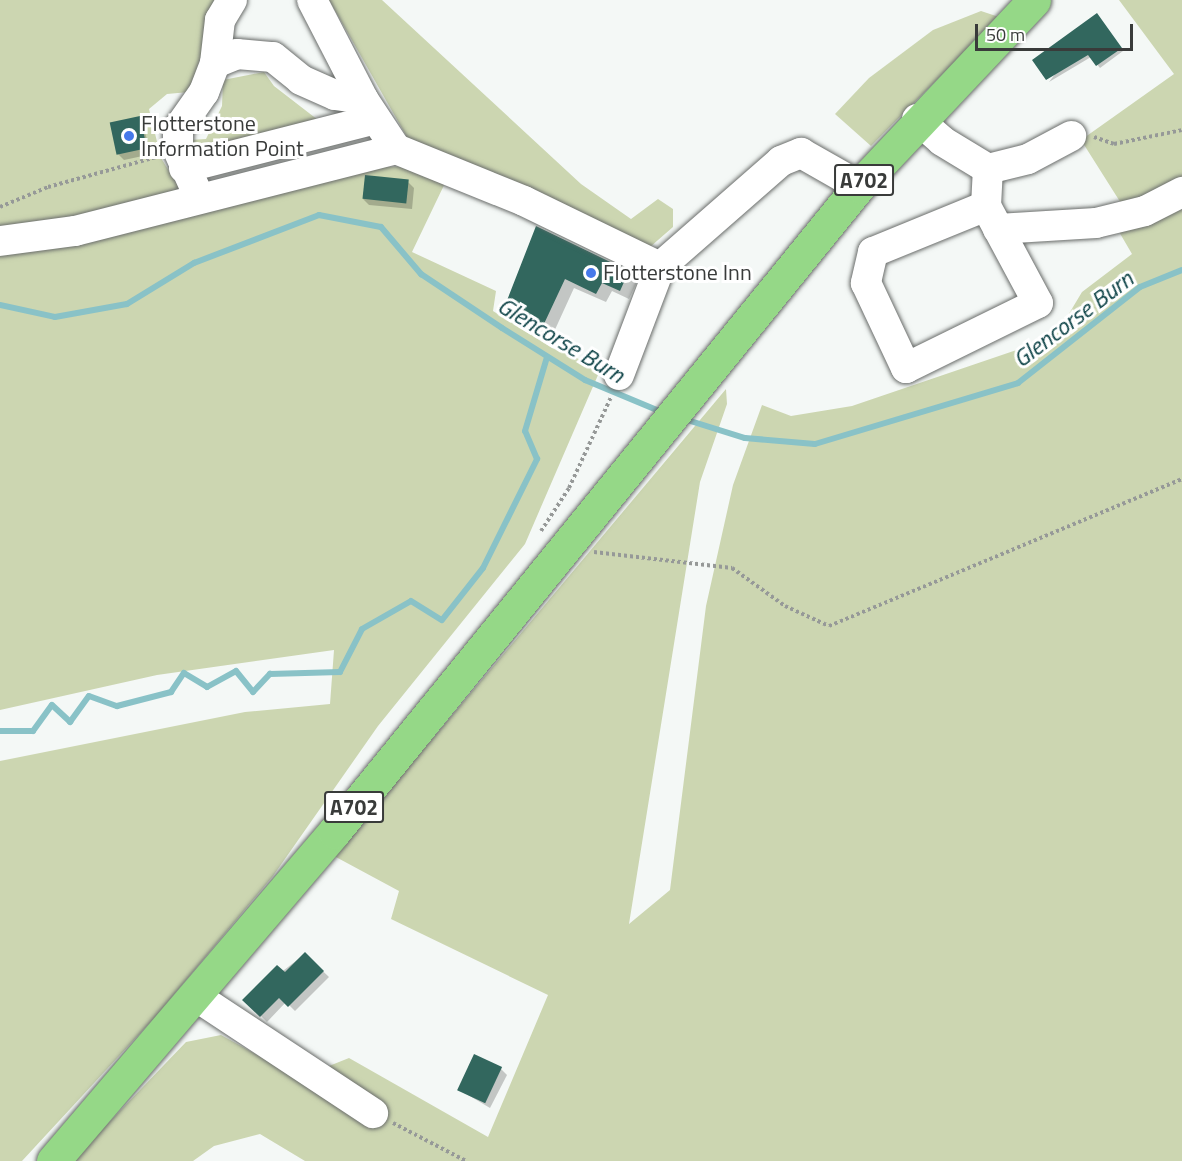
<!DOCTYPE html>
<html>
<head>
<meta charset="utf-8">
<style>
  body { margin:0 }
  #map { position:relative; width:1182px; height:1161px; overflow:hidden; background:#f4f8f6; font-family:"Titillium Web",sans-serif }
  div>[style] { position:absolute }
  .green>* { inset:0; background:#ccd6b1 }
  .shadow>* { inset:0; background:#0003 }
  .stream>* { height:6px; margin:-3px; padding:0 3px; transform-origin:3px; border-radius:3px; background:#89c2c7 }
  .building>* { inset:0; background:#32675e; transform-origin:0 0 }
  .path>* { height:4px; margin-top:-2px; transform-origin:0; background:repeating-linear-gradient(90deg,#969998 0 3px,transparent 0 6px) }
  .roads { filter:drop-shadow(0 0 2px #6a6d6b) drop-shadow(0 0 2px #6a6d6b) }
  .minor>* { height:30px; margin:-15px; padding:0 15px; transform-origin:15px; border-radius:15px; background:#fff }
  .highway>* { height:33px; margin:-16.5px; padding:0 16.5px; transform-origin:16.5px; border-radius:16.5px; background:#95d887 }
  .dots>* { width:16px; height:16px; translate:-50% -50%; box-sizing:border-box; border:3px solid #fff; border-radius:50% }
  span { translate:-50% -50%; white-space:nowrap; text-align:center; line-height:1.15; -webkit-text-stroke:6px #fff; paint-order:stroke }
  .shield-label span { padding:2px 4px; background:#fff; border:2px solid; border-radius:4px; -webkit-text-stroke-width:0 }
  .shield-label { font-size:21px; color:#393b3a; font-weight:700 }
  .poi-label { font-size:22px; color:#393b3a }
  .left { translate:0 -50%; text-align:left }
  .water-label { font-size:24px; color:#0b4145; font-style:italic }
  .scale { position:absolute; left:975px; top:24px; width:158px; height:27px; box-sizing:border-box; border:3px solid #393b3a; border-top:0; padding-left:8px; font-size:18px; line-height:21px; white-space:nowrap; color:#393b3a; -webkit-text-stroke:4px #fff; paint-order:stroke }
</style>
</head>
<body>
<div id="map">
  <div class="green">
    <div style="clip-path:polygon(0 0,220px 0,189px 92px,167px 94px,149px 109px,161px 158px,183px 194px,0 234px)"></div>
    <div style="clip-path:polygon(329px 0,382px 0,581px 184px,631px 219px,658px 199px,673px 209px,673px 227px,650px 247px,408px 139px)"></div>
    <div style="clip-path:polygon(1119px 0,1182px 0,1182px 1161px,305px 1161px,260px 1134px,214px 1146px,193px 1161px,72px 1161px,186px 1042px,221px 1035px,299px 1078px,349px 1058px,488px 1137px,548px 995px,391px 919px,399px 891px,334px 856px,726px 389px,727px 404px,700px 482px,629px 924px,670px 890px,706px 606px,733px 485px,762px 405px,791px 416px,852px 406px,1055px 337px,1082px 292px,1132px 254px,1118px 230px,1124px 208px,1081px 140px,1174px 74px)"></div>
    <div style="clip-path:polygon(981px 11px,999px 17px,871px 146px,835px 114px,869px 78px,933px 30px)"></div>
    <div style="clip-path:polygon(264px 72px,274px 86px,318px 120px,191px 160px,189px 140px,206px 139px,222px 106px,223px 80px)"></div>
    <div style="clip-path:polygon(411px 166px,446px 181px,412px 252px,496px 291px,493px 311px,552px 348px,601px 368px,525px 544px,378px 726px,273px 876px,156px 1016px,22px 1161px,0 1161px,0 761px,245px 712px,330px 704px,334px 650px,157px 675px,0 710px,0 255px,116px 233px,353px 168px)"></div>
  </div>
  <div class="shadow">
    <div style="clip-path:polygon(1099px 17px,1123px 51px,1100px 68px,1091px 57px,1049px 82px)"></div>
    <div style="clip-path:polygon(140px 118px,152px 154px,124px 160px,118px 154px)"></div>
    <div style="clip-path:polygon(408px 182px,414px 188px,412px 209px,369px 205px,363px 199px)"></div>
    <div style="clip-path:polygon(537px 228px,628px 272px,637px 282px,629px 299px,612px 291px,606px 302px,574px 288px,553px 334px,517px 312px,508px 302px)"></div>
    <div style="clip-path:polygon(305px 954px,329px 977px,295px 1011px,286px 1002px,267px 1022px,245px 1000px)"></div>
    <div style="clip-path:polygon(501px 1069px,507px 1075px,490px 1108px,458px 1089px)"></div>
  </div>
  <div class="stream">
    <div style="left:0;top:305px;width:56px;rotate:12.3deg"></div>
    <div style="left:55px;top:317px;width:73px;rotate:-10.2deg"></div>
    <div style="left:127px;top:304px;width:79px;rotate:-31.5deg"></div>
    <div style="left:194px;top:263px;width:134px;rotate:-21deg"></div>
    <div style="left:319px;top:215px;width:63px;rotate:11deg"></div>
    <div style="left:381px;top:227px;width:62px;rotate:49.6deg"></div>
    <div style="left:421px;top:274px;width:97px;rotate:33.7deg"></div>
    <div style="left:502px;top:328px;width:98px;rotate:32.1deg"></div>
    <div style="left:585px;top:380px;width:83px;rotate:22.6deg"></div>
    <div style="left:684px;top:419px;width:64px;rotate:17.3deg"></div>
    <div style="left:745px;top:438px;width:70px;rotate:4.9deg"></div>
    <div style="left:815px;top:444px;width:212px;rotate:-16.7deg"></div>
    <div style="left:1018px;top:383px;width:155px;rotate:-38.2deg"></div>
    <div style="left:1140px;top:287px;width:45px;rotate:-22deg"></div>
    <div style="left:0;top:731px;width:33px"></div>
    <div style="left:33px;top:731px;width:32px;rotate:-54deg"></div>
    <div style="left:52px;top:705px;width:25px;rotate:43deg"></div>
    <div style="left:70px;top:722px;width:32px;rotate:-54deg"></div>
    <div style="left:89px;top:696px;width:30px;rotate:20deg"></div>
    <div style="left:117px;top:706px;width:56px;rotate:-14.5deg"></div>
    <div style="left:171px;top:692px;width:23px;rotate:-56deg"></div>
    <div style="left:184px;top:673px;width:27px;rotate:31deg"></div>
    <div style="left:207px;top:687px;width:33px;rotate:-29deg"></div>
    <div style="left:236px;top:671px;width:27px;rotate:51deg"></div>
    <div style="left:253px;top:692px;width:25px;rotate:-47deg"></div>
    <div style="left:270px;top:674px;width:70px;rotate:-1.6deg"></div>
    <div style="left:340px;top:672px;width:48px;rotate:-62.9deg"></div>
    <div style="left:362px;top:629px;width:56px;rotate:-29.7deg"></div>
    <div style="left:411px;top:601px;width:36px;rotate:32deg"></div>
    <div style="left:442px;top:620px;width:66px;rotate:-51.7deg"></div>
    <div style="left:483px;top:568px;width:122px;rotate:-63.6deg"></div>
    <div style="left:537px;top:459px;width:30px;rotate:-113deg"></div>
    <div style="left:525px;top:431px;width:77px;rotate:-73.4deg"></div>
  </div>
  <div class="building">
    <div style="clip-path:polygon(1097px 13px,1122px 48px,1096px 66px,1088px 55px,1046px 80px,1032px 60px)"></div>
    <div style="left:140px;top:116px;width:33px;height:31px;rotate:78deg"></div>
    <div style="left:365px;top:175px;width:44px;height:24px;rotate:6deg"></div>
    <div style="clip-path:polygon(536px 226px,629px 271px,620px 291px,602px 283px,596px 294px,565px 279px,543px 326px,522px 316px,525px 311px,506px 303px)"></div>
    <div style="clip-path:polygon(305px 952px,324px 971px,288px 1007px,279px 998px,260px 1017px,242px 1000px,277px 965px,285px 972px)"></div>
    <div style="left:474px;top:1054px;width:31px;height:40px;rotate:25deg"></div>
  </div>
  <div class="path">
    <div style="left:1094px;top:137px;width:21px;rotate:19deg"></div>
    <div style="left:1114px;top:144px;width:69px;rotate:-11.6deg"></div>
    <div style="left:0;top:207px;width:52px;rotate:-22.6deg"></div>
    <div style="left:48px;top:187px;width:112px;rotate:-15.5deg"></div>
    <div style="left:541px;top:531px;width:51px;rotate:-56.9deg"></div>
    <div style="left:569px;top:488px;width:100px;rotate:-65.2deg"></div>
    <div style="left:594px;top:552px;width:139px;rotate:6.6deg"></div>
    <div style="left:732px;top:568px;width:65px;rotate:35.6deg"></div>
    <div style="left:785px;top:606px;width:48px;rotate:24.4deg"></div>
    <div style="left:829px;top:626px;width:382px;rotate:-22.6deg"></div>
    <div style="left:393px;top:1123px;width:82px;rotate:27.5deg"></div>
  </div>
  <div class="roads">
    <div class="minor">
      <div style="left:312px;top:0;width:111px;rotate:62.7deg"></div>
      <div style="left:215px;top:63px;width:43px;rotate:-83.4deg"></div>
      <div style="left:220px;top:20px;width:23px;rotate:-59deg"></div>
      <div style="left:917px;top:119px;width:33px;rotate:41deg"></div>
      <div style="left:942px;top:141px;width:54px;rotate:31.3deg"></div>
      <div style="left:988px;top:169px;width:41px;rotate:-14deg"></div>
      <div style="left:1028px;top:159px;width:49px;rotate:-28.1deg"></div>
      <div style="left:184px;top:168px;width:195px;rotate:-14.3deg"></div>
      <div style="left:199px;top:197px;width:51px;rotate:-114.1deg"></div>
      <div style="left:178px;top:150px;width:21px;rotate:-90deg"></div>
      <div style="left:178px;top:129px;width:45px;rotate:-54.9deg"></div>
      <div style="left:204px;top:92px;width:31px;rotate:-69deg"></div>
      <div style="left:215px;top:63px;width:24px;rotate:-22deg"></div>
      <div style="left:237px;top:54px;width:36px;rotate:5deg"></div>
      <div style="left:273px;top:57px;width:36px;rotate:39deg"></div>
      <div style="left:301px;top:80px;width:37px;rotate:24deg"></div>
      <div style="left:335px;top:95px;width:28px;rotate:8deg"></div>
      <div style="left:363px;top:99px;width:60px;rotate:56.6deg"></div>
      <div style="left:986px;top:206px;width:122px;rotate:157.8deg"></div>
      <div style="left:873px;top:252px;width:32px;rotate:103deg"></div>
      <div style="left:866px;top:283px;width:94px;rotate:64.8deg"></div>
      <div style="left:906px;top:368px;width:147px;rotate:-26.2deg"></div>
      <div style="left:1038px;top:303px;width:110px;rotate:-118.2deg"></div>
      <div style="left:986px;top:206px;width:37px;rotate:-87deg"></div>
      <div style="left:998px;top:229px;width:98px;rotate:-3.5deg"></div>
      <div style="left:1096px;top:223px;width:50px;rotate:-13.8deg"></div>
      <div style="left:1145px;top:211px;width:42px;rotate:-27.2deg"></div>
      <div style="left:0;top:241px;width:76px;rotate:-7.6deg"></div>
      <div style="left:75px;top:231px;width:331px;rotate:-14.3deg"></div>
      <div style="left:396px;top:149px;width:138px;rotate:22.1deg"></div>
      <div style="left:524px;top:201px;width:151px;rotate:25.9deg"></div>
      <div style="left:619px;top:375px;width:116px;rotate:-69.2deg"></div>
      <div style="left:660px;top:267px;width:161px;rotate:-41.2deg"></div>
      <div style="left:781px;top:161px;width:22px;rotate:-22deg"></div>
      <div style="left:801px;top:153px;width:67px;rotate:29.6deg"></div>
      <div style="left:197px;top:997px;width:211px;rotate:33.4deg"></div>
    </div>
    <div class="highway">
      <div style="left:53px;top:1161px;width:433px;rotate:-49.5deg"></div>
      <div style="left:334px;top:832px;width:832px;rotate:-50.9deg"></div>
      <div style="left:859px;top:186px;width:255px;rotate:-46.7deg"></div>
    </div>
  </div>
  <div class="dots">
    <div style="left:129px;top:136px;background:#4679ea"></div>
    <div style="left:591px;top:273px;background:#4679ea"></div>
  </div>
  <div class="shield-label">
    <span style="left:864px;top:180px">A702</span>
    <span style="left:354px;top:807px">A702</span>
  </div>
  <div class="poi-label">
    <span class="left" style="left:141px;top:136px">Flotterstone<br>Information Point</span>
    <span class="left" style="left:603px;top:273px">Flotterstone Inn</span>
  </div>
  <div class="water-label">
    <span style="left:1073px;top:319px;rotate:-37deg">Glencorse Burn</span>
    <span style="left:561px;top:340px;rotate:31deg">Glencorse Burn</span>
  </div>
  <div class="scale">50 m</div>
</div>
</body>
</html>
